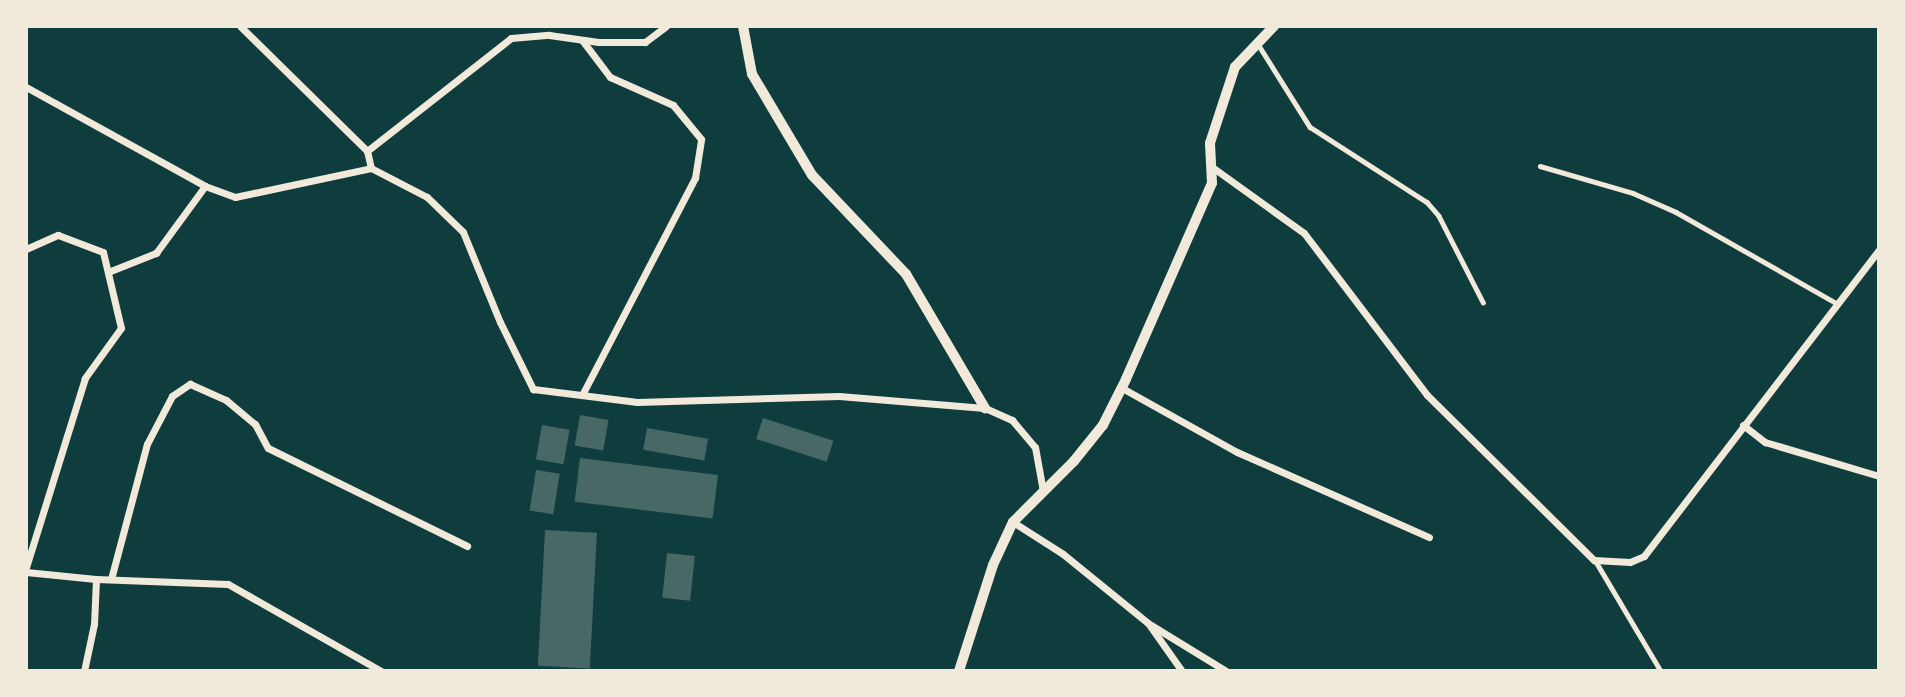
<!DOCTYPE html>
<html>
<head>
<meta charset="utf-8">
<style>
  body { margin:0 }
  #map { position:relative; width:1905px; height:697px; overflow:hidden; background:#0f3d3e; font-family:"Source Sans 3",sans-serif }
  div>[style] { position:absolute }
  .building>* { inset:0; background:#486865; transform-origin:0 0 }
  .service>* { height:4.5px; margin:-2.25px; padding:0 2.25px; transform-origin:2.25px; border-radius:2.25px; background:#f1e9da }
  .minor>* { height:7px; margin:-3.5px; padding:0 3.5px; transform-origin:3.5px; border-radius:3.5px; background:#f1e9da }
  .tertiary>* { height:10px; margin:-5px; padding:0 5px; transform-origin:5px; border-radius:5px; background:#f1e9da }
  span { translate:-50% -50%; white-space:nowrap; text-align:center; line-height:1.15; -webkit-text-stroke:6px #f1e9da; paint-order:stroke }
  .frame { position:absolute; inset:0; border:28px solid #f1e9da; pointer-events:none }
</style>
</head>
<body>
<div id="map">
  <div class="building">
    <div style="left:580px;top:415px;width:29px;height:31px;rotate:10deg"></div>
    <div style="left:763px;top:418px;width:74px;height:22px;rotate:18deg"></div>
    <div style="left:542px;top:425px;width:28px;height:35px;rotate:10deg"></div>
    <div style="left:647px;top:428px;width:62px;height:22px;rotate:10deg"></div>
    <div style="left:580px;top:458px;width:139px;height:44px;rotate:7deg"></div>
    <div style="left:536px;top:470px;width:24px;height:41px;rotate:9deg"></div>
    <div style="left:545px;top:530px;width:52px;height:136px;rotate:3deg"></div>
    <div style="left:667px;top:553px;width:28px;height:45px;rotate:6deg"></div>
  </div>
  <div class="service">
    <div style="left:1258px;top:44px;width:98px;rotate:57.9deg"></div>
    <div style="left:1310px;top:127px;width:139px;rotate:32.7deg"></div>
    <div style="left:1427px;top:202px;width:18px;rotate:49deg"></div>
    <div style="left:1439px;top:216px;width:97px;rotate:62.9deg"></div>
    <div style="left:1540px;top:166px;width:97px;rotate:16.2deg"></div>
    <div style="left:1633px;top:193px;width:47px;rotate:23.8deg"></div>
    <div style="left:1676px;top:212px;width:186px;rotate:29.6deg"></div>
    <div style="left:1595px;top:560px;width:129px;rotate:59.3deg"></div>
  </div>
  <div class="minor">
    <div style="left:240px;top:26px;width:178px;rotate:44.5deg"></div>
    <div style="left:26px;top:87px;width:205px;rotate:28.9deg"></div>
    <div style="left:1212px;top:167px;width:113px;rotate:35.7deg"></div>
    <div style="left:1304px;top:233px;width:203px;rotate:52.8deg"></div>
    <div style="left:1427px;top:395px;width:235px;rotate:44.7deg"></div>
    <div style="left:1594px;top:560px;width:36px;rotate:3deg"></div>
    <div style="left:1630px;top:562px;width:15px;rotate:-23deg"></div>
    <div style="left:1644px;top:556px;width:386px;rotate:-52.5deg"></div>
    <div style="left:371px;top:168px;width:63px;rotate:27.4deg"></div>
    <div style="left:427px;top:197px;width:50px;rotate:44.2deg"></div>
    <div style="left:463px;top:232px;width:97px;rotate:67.7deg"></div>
    <div style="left:500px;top:322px;width:75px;rotate:63.8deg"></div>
    <div style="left:533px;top:389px;width:105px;rotate:7.1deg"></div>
    <div style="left:637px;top:402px;width:202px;rotate:-1.7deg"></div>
    <div style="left:839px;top:396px;width:146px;rotate:4.7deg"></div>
    <div style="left:985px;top:408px;width:30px;rotate:24deg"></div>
    <div style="left:1012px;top:420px;width:35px;rotate:50deg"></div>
    <div style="left:1035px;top:447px;width:45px;rotate:79.7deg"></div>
    <div style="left:371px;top:168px;width:17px;rotate:-103deg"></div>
    <div style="left:367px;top:151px;width:183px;rotate:-38.1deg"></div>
    <div style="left:511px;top:38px;width:38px;rotate:-5deg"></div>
    <div style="left:549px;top:35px;width:50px;rotate:8deg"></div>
    <div style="left:599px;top:42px;width:46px"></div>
    <div style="left:645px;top:42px;width:26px;rotate:-37deg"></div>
    <div style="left:26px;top:249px;width:35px;rotate:-24deg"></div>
    <div style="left:58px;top:235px;width:48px;rotate:20.7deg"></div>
    <div style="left:103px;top:252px;width:78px;rotate:76.7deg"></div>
    <div style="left:121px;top:328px;width:62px;rotate:125.8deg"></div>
    <div style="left:85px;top:378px;width:198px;rotate:107.3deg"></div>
    <div style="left:108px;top:272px;width:52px;rotate:-21.6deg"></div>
    <div style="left:156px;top:253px;width:83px;rotate:-53.8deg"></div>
    <div style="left:205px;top:186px;width:32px;rotate:20deg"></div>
    <div style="left:235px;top:197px;width:139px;rotate:-12deg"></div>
    <div style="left:1122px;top:388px;width:132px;rotate:29.1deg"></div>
    <div style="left:1237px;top:452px;width:210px;rotate:23.9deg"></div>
    <div style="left:582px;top:395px;width:245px;rotate:-62.5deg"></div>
    <div style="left:695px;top:178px;width:39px;rotate:-81deg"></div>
    <div style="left:701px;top:139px;width:44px;rotate:-129.5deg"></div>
    <div style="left:673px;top:105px;width:69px;rotate:-156deg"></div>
    <div style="left:610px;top:77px;width:46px;rotate:-127.1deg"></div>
    <div style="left:1743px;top:425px;width:28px;rotate:38deg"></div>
    <div style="left:1765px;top:442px;width:119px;rotate:16.6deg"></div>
    <div style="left:1013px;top:522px;width:59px;rotate:32.6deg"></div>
    <div style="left:1063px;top:554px;width:109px;rotate:39.1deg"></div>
    <div style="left:1148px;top:623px;width:59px;rotate:54.7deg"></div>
    <div style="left:26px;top:572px;width:70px;rotate:5.7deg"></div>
    <div style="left:96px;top:579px;width:45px;rotate:92.5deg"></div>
    <div style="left:94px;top:624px;width:48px;rotate:102deg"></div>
    <div style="left:96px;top:579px;width:132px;rotate:2.2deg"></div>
    <div style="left:228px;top:584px;width:176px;rotate:29.6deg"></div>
    <div style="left:111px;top:579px;width:140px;rotate:-75.1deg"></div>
    <div style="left:147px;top:444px;width:54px;rotate:-62.5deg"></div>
    <div style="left:172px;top:396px;width:22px;rotate:-34deg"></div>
    <div style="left:190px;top:384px;width:39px;rotate:24deg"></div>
    <div style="left:226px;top:400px;width:38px;rotate:40deg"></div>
    <div style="left:255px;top:424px;width:27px;rotate:62deg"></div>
    <div style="left:268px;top:448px;width:222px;rotate:26.2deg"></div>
    <div style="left:1151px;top:625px;width:88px;rotate:31.5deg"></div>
  </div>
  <div class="tertiary">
    <div style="left:743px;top:26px;width:49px;rotate:79.4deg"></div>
    <div style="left:752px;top:74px;width:117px;rotate:59.3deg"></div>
    <div style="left:812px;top:175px;width:137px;rotate:46.5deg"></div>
    <div style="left:906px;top:274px;width:156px;rotate:59.5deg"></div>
    <div style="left:959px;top:671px;width:111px;rotate:-72.2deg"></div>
    <div style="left:993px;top:565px;width:47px;rotate:-65.1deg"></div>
    <div style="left:1013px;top:522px;width:86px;rotate:-45deg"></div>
    <div style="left:1074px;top:461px;width:46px;rotate:-51.1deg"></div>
    <div style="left:1103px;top:425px;width:51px;rotate:-63.4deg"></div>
    <div style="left:1126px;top:379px;width:214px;rotate:-66.3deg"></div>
    <div style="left:1212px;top:183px;width:40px;rotate:-92.9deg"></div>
    <div style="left:1210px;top:143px;width:80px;rotate:-71.8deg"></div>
    <div style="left:1235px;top:67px;width:57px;rotate:-46.4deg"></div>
  </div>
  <div class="frame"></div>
</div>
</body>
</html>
